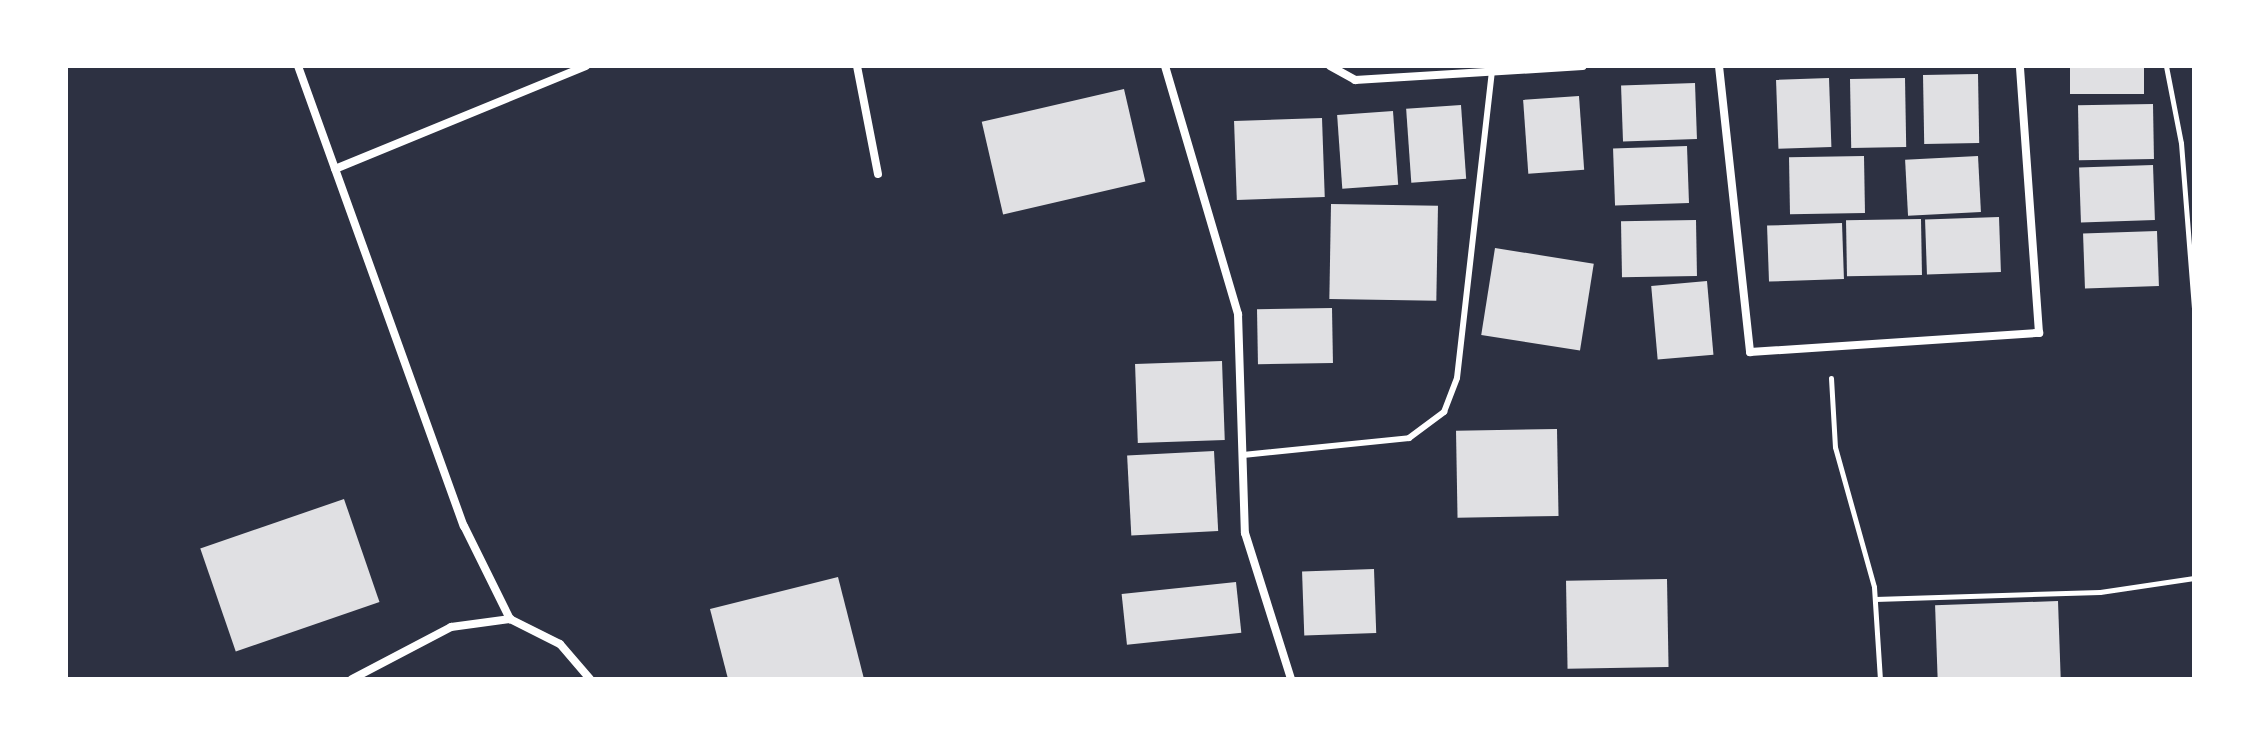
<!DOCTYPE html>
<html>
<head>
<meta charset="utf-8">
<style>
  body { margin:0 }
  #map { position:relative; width:2260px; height:745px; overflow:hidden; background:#2d3142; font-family:"Noto Sans",sans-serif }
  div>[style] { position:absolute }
  .building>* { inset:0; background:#e0e0e3; transform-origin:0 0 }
  .path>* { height:5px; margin:-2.5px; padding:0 2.5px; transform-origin:2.5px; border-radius:2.5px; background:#fff }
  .service>* { height:6px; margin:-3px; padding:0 3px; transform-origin:3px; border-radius:3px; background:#fff }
  .minor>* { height:8px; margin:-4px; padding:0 4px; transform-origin:4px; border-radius:4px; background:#fff }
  span { translate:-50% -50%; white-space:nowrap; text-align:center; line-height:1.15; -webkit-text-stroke:7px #fff; paint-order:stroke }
  .frame { position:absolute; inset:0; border:68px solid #fff; pointer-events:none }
</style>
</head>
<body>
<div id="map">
  <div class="building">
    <div style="left:2070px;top:66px;width:74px;height:28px"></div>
    <div style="left:1978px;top:74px;width:69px;height:55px;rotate:89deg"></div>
    <div style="left:1829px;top:78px;width:69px;height:53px;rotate:88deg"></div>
    <div style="left:1905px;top:78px;width:69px;height:55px;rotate:89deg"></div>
    <div style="left:1695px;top:83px;width:56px;height:74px;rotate:88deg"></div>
    <div style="left:1124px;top:89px;width:95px;height:146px;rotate:77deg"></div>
    <div style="left:1579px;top:96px;width:74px;height:56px;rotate:86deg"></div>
    <div style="left:2153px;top:104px;width:55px;height:75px;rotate:89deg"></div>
    <div style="left:1461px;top:105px;width:74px;height:55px;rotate:86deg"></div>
    <div style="left:1393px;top:111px;width:74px;height:56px;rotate:86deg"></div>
    <div style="left:1322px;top:118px;width:79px;height:88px;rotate:88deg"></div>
    <div style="left:1687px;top:146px;width:57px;height:74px;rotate:88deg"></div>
    <div style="left:1864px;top:156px;width:57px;height:75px;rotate:89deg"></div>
    <div style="left:1978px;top:156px;width:56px;height:73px;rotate:87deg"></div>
    <div style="left:2153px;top:165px;width:55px;height:74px;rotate:88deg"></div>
    <div style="left:1331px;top:204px;width:107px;height:95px;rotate:1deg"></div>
    <div style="left:1999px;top:217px;width:55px;height:74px;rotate:88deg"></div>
    <div style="left:1921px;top:219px;width:56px;height:75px;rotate:89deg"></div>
    <div style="left:1696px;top:220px;width:56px;height:75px;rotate:89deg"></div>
    <div style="left:1842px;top:223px;width:56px;height:75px;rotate:88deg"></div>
    <div style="left:2157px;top:231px;width:55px;height:74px;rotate:88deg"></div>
    <div style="left:1495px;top:248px;width:100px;height:88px;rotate:9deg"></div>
    <div style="left:1707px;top:281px;width:74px;height:56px;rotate:85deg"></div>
    <div style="left:1332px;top:308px;width:55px;height:75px;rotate:89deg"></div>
    <div style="left:1222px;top:361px;width:79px;height:87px;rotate:88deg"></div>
    <div style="left:1557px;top:429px;width:87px;height:101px;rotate:89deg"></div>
    <div style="left:1214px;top:451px;width:80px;height:87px;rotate:87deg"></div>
    <div style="left:344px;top:499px;width:109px;height:152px;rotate:71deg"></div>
    <div style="left:1374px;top:569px;width:64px;height:72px;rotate:88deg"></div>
    <div style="clip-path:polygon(838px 577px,864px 679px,728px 679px,710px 609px)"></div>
    <div style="left:1667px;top:579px;width:88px;height:101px;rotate:89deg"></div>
    <div style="left:1236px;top:582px;width:51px;height:115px;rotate:84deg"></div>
    <div style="left:2058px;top:601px;width:78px;height:123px;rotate:88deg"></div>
  </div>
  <div class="path">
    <div style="left:2166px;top:66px;width:78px;rotate:79deg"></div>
    <div style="left:2181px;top:143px;width:166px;rotate:85.5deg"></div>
    <div style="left:1831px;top:378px;width:69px;rotate:86.7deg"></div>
    <div style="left:1835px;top:447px;width:145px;rotate:74.4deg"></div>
    <div style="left:1874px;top:587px;width:92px;rotate:86.3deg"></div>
    <div style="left:1875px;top:599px;width:225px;rotate:-1.8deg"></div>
    <div style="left:2100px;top:592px;width:95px;rotate:-8.5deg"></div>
  </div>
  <div class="service">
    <div style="left:1243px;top:455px;width:167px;rotate:-5.8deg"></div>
    <div style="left:1409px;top:438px;width:44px;rotate:-36.6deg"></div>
    <div style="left:1444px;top:412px;width:36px;rotate:-69deg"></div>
    <div style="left:1457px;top:378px;width:308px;rotate:-83.5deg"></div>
  </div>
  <div class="minor">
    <div style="left:298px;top:66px;width:489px;rotate:70.2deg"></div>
    <div style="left:464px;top:526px;width:104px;rotate:63.7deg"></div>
    <div style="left:857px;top:66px;width:110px;rotate:79deg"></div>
    <div style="left:1165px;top:66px;width:259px;rotate:73.6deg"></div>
    <div style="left:1238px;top:314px;width:219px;rotate:88.2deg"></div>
    <div style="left:1245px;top:533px;width:153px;rotate:72.5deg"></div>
    <div style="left:1330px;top:66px;width:29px;rotate:29deg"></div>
    <div style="left:1355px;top:80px;width:228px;rotate:-3.5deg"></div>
    <div style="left:1719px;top:66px;width:288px;rotate:83.8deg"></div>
    <div style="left:1750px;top:352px;width:290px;rotate:-3.8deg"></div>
    <div style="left:2039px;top:333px;width:268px;rotate:-94.1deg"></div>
    <div style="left:335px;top:169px;width:271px;rotate:-22.3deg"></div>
    <div style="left:352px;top:679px;width:112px;rotate:-27.7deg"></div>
    <div style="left:451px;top:627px;width:60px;rotate:-7.7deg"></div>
    <div style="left:510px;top:619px;width:56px;rotate:26.6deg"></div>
    <div style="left:560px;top:644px;width:46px;rotate:49.4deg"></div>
  </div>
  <div class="frame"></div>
</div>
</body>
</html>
